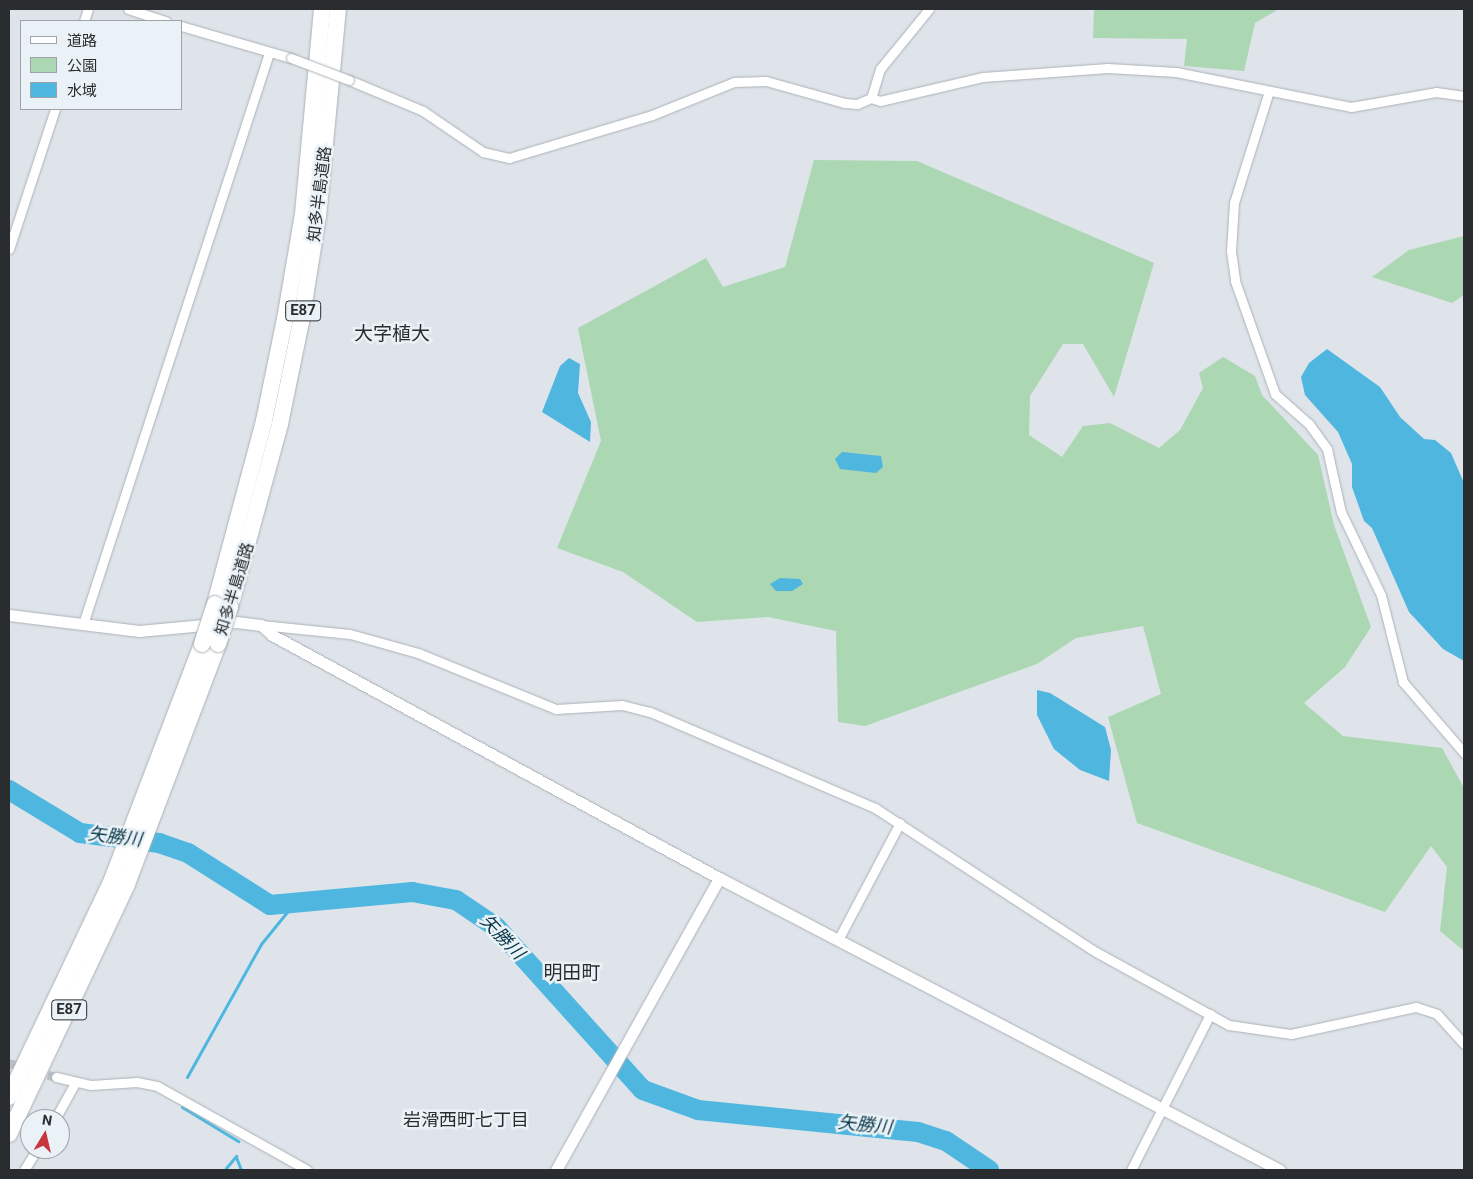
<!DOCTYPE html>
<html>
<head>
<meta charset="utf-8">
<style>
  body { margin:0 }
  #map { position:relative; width:1473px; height:1179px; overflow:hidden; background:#dee4ea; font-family:Roboto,"Noto Sans JP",sans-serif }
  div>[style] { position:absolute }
  .green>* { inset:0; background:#acd7b3 }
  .water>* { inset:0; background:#4fb7df }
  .stream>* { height:3px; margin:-1.5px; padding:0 1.5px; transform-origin:1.5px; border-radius:1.5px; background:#4fb7df }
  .river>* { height:20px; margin:-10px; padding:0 10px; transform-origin:10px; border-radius:10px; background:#4fb7df }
  .minor-tunnel>* { height:9px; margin-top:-4.5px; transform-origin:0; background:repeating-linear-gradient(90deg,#babfc5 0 9px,transparent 0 13.5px) }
  .roads { filter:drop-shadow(0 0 1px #abb1b6) drop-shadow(0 0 1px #abb1b6) }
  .minor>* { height:9px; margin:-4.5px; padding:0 4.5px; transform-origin:4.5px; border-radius:4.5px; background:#fff }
  .tertiary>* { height:11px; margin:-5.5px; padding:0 5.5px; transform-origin:5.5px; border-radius:5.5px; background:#fff }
  .motorway>* { height:16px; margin:-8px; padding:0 8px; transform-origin:8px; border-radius:8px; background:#fff }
  .bridges { filter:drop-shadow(0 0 1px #abb1b6) drop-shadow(0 0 1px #abb1b6) }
  .minor-bridge>* { height:9px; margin:-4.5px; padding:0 4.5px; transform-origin:4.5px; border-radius:4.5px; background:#fff }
  .motorway-bridge>* { height:16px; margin:-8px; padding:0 8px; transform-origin:8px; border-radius:8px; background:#fff }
  span { translate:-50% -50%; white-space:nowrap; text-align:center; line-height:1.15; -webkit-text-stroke:5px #ebf2f7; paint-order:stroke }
  .shield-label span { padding:1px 4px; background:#ebf2f7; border:1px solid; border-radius:4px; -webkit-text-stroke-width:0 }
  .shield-label { font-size:15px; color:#2a2d2f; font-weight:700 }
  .street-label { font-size:16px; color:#2a2d2f }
  .water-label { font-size:18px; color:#053647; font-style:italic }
  .neighbourhood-label { font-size:18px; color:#2a2d2f }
  .quarter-label { font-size:19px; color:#2a2d2f }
  .frame { position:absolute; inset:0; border:10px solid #2a2d2f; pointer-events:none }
  .legend { position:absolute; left:20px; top:20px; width:162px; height:90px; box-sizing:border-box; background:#ebf2f7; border:1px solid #9ea3a7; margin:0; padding:6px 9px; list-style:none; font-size:15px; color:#2a2d2f }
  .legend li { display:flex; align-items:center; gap:10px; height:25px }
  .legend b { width:25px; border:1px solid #9ea3a7 }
  .north { position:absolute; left:20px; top:1109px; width:50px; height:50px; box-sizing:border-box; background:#ebf2f7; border:1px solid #9ea3a7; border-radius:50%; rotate:9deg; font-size:14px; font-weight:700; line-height:20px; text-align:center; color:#2a2d2f }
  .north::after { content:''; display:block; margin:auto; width:18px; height:22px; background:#c73740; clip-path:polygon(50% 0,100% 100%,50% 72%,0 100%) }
</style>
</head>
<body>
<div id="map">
  <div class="green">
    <div style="clip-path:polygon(1094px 9px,1279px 9px,1255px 23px,1244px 71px,1184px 66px,1187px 39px,1093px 38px)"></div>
    <div style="clip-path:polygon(814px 160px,917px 161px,1154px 263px,1114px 397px,1083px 344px,1063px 344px,1030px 396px,1029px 435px,1062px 457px,1083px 426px,1110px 423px,1159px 448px,1180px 430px,1203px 388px,1199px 373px,1223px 357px,1255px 376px,1262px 395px,1318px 455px,1334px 525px,1371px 627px,1345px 667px,1304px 703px,1343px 736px,1442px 748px,1464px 788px,1464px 951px,1440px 931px,1447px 867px,1431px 846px,1385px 912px,1137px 823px,1108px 717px,1161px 694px,1143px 626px,1076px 638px,1037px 664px,865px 726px,838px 722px,836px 631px,768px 617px,697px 622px,623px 572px,557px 548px,601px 441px,578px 328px,706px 258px,723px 287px,785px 267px)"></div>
    <div style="clip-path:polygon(1464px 236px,1464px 295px,1452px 303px,1372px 277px,1409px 250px)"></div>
  </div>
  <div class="water">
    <div style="clip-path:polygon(1327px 349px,1380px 387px,1400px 417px,1424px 439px,1435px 440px,1451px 453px,1464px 483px,1464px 661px,1443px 649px,1409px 612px,1372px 528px,1364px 521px,1352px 487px,1352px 464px,1338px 432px,1305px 395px,1301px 377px,1309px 363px)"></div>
    <div style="clip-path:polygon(569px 358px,580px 364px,578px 393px,591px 422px,590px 442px,542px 412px,560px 366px)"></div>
    <div style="clip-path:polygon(842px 452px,881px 456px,883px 467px,876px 473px,840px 469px,835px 459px)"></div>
    <div style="clip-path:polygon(780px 578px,800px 579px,803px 584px,792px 591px,776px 591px,770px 584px)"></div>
    <div style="clip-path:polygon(1037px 690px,1050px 693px,1105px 727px,1111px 750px,1109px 781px,1080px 770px,1054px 749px,1037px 715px)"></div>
  </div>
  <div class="stream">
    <div style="left:187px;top:1077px;width:152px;rotate:-60.9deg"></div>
    <div style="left:261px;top:944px;width:48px;rotate:-51deg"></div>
    <div style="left:182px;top:1107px;width:66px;rotate:31.3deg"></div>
    <div style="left:236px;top:1157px;width:14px;rotate:69deg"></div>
    <div style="left:226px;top:1168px;width:16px;rotate:-50deg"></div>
  </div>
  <div class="river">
    <div style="left:9px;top:790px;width:83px;rotate:31.2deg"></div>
    <div style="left:80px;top:833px;width:80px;rotate:7.2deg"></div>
    <div style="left:159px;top:843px;width:31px;rotate:19deg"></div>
    <div style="left:188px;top:853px;width:97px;rotate:32.4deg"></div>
    <div style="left:270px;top:905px;width:143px;rotate:-5.2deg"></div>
    <div style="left:412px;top:892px;width:45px;rotate:10.3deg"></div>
    <div style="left:456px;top:900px;width:48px;rotate:34deg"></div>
    <div style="left:496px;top:927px;width:219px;rotate:48deg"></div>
    <div style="left:643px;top:1090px;width:59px;rotate:20deg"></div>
    <div style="left:698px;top:1110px;width:221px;rotate:5.7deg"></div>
    <div style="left:918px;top:1132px;width:29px;rotate:18deg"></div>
    <div style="left:946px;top:1141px;width:52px;rotate:34deg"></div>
  </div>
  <div class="minor-tunnel">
    <div style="left:9px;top:1063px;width:49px;rotate:16.6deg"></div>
  </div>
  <div class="roads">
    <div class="minor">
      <div style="left:128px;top:9px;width:40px;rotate:18deg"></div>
      <div style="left:929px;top:9px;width:77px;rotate:129.2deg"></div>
      <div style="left:880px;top:69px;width:30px;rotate:107deg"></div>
      <div style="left:871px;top:98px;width:9px;rotate:18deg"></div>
      <div style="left:880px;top:101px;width:106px;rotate:-13.1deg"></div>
      <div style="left:983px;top:77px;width:125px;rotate:-4.1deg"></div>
      <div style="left:1108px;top:68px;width:68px;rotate:3.4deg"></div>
      <div style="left:1176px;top:72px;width:178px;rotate:11.3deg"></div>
      <div style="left:1351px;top:107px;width:86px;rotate:-10deg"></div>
      <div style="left:1436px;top:92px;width:28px;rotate:8deg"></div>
      <div style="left:84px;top:21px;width:13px;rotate:-72deg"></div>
      <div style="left:181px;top:26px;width:115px;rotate:16.2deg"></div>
      <div style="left:349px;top:80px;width:80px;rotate:22.7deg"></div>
      <div style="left:423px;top:111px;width:73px;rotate:34.3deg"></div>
      <div style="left:483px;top:152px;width:27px;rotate:13deg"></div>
      <div style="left:509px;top:158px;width:149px;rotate:-16.7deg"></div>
      <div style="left:652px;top:115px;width:88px;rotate:-21.9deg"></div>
      <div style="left:734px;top:82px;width:32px;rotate:-2deg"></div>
      <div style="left:766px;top:81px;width:82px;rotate:15.6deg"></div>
      <div style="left:845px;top:103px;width:12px;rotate:5deg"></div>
      <div style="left:857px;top:104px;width:15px;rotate:-23deg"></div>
      <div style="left:1269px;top:91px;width:117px;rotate:107.4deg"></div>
      <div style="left:1234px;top:203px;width:48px;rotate:93.6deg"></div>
      <div style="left:1231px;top:251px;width:30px;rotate:82deg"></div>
      <div style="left:1235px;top:281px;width:120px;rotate:70.5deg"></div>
      <div style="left:1275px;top:394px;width:45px;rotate:41.4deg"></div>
      <div style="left:1309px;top:424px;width:31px;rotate:54deg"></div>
      <div style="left:1327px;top:449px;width:65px;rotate:77.5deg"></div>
      <div style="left:1341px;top:512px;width:92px;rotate:64.3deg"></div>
      <div style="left:1381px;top:595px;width:90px;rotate:75.8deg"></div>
      <div style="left:1403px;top:682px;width:94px;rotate:49.3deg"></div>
      <div style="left:9px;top:249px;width:147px;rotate:-71.8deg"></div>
      <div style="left:83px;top:624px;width:601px;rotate:-71.96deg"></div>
      <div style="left:261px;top:625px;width:89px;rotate:5.8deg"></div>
      <div style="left:350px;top:634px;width:71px;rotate:15.6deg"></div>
      <div style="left:418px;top:653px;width:149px;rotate:22.1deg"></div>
      <div style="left:556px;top:709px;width:66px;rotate:-3.5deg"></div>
      <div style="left:622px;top:705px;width:29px;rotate:14deg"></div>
      <div style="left:650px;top:712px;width:245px;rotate:23.1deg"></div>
      <div style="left:875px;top:808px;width:264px;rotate:33.1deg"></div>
      <div style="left:1096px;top:952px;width:152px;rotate:28.8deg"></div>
      <div style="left:1229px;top:1025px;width:63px;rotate:8.3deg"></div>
      <div style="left:1291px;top:1034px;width:128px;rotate:-12.2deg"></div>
      <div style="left:1416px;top:1007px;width:22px;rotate:18deg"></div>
      <div style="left:1437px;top:1014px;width:40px;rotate:48deg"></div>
      <div style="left:839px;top:938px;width:130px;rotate:-62.1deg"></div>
      <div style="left:56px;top:1077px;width:36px;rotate:13deg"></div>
      <div style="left:91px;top:1085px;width:46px;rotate:-3.7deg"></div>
      <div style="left:137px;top:1082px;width:20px;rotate:11deg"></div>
      <div style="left:157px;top:1086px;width:172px;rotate:29.2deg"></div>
      <div style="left:55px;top:1119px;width:41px;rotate:-60.9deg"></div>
      <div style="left:24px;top:1170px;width:25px;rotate:-58deg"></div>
      <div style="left:1131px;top:1170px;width:175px;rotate:-63.1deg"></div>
    </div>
    <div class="tertiary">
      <div style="left:9px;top:615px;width:131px;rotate:7deg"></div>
      <div style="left:139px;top:631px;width:97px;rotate:-5.3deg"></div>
      <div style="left:236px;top:622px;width:25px;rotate:7deg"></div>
      <div style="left:261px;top:625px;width:15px;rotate:42deg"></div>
      <div style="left:272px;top:635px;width:509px;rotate:28.53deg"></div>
      <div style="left:719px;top:878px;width:632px;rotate:27.5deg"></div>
      <div style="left:556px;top:1170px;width:334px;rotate:-60.8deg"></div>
    </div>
    <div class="motorway">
      <div style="left:215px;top:604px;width:189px;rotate:-75deg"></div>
      <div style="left:264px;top:421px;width:104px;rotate:-78.4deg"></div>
      <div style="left:285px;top:319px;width:107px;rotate:-80.3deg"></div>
      <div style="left:303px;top:214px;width:206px;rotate:-84.7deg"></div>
      <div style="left:230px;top:607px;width:190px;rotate:-74.7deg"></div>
      <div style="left:280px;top:424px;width:104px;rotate:-78.4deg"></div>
      <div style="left:301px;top:322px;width:107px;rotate:-80.9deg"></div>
      <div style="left:318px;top:216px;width:208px;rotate:-84.5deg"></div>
      <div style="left:9px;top:1097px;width:240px;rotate:-64.6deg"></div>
      <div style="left:112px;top:880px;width:253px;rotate:-69.1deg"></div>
      <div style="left:9px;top:1134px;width:276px;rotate:-64.7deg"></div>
      <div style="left:127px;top:884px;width:257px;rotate:-69.2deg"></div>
    </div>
  </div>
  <div class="bridges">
    <div class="minor-bridge">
      <div style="left:291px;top:58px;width:62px;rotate:20.8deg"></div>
    </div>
    <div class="motorway-bridge">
      <div style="left:202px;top:644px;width:42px;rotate:-72deg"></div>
      <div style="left:218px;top:644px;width:39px;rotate:-72deg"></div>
    </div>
  </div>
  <div class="shield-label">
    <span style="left:303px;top:311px">E87</span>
    <span style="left:69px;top:1010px">E87</span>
  </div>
  <div class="street-label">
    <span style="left:320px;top:194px;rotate:-83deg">知多半島道路</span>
    <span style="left:235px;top:589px;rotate:-73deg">知多半島道路</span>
  </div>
  <div class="water-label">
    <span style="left:115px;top:837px;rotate:7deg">矢勝川</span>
    <span style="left:502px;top:937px;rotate:46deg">矢勝川</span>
    <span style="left:865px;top:1125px;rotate:6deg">矢勝川</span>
  </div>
  <div class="neighbourhood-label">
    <span style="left:466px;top:1120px">岩滑西町七丁目</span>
  </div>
  <div class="quarter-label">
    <span style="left:392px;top:334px">大字植大</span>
    <span style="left:572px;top:973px">明田町</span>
  </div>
  <div class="frame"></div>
  <ul class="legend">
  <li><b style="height:6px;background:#fff"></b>道路</li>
  <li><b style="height:14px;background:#acd7b3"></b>公園</li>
  <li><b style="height:14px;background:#4fb7df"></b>水域</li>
  </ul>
  <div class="north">N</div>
</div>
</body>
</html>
